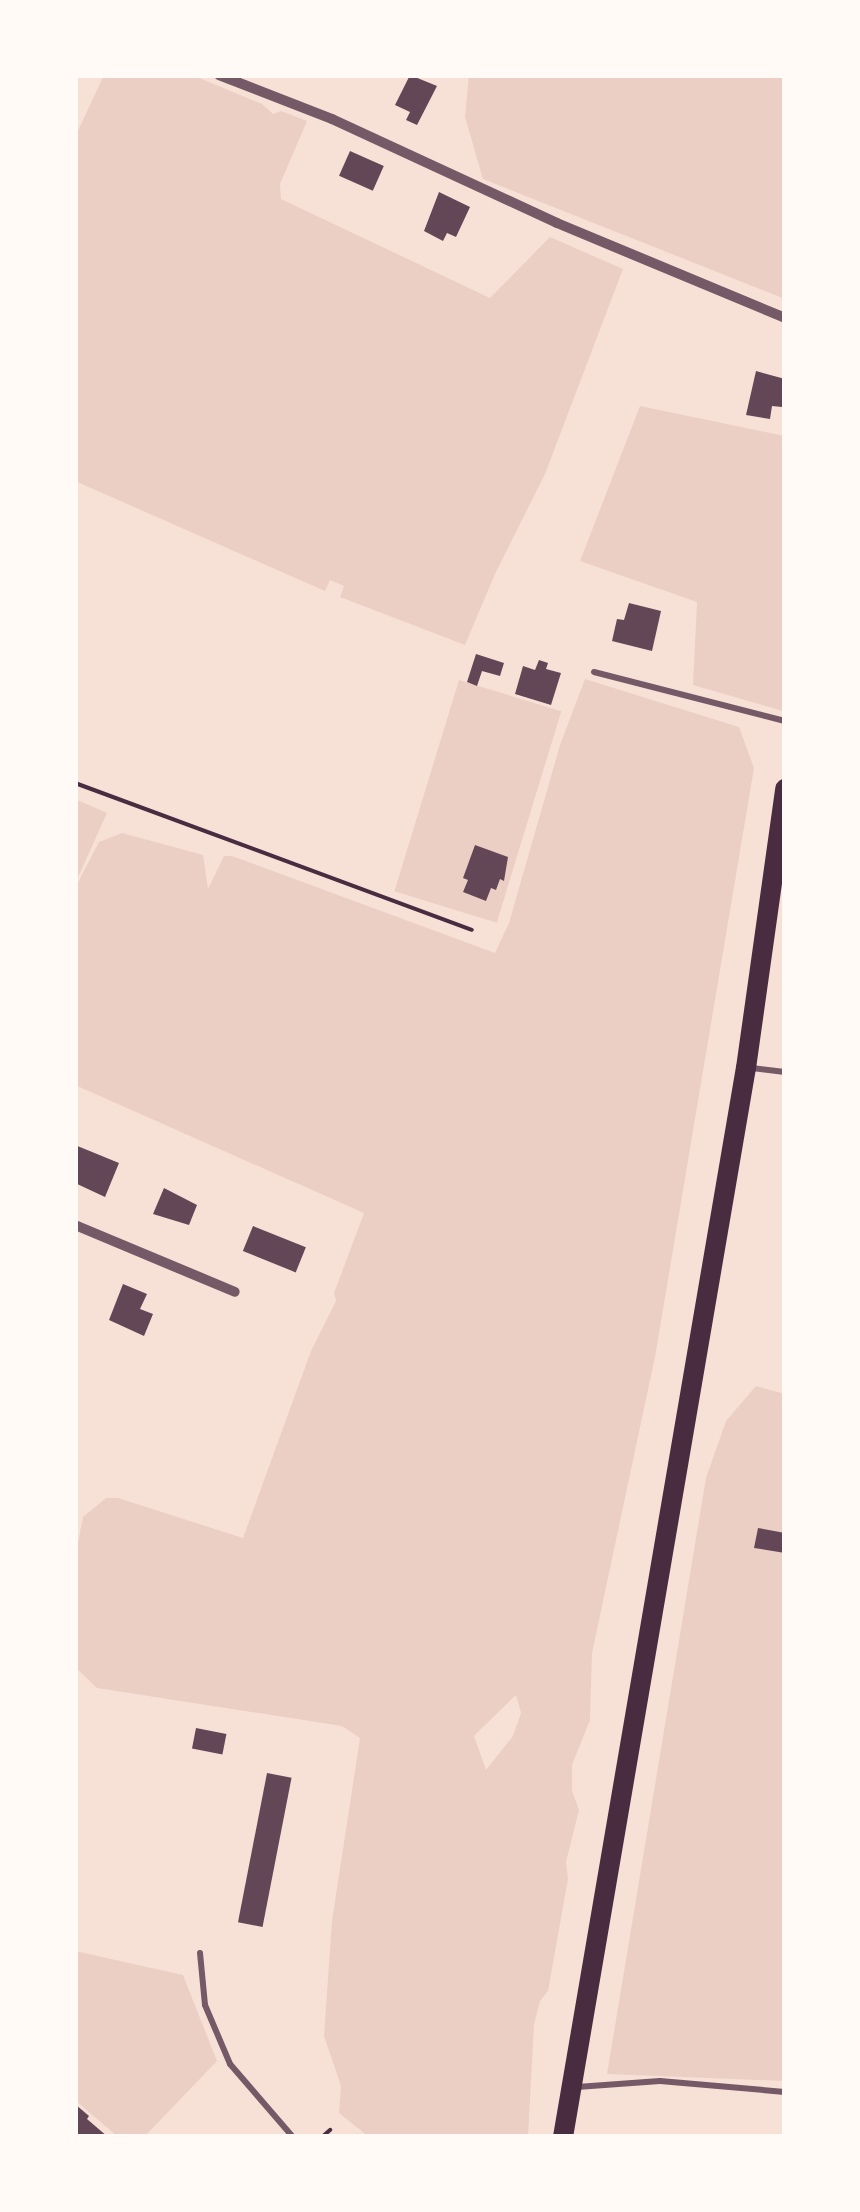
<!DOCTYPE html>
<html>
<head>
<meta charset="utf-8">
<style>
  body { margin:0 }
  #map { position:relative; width:860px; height:2212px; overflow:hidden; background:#f7e1d7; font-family:Manrope,sans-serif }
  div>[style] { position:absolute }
  .green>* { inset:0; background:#ebcfc5; transform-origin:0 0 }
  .building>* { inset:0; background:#644757; transform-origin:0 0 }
  .path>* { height:4px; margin:-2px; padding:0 2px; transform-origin:2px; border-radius:2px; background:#4a2c40 }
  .service>* { height:6px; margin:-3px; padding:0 3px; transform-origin:3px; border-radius:3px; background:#755966 }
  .minor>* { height:10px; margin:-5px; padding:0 5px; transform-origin:5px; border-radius:5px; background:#755966 }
  .primary>* { height:20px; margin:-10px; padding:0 10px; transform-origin:10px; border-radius:10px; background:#4a2c40 }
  span { translate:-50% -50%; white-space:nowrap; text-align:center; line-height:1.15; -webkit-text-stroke:9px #fffaf5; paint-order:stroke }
  .frame { position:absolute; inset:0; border:78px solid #fffaf5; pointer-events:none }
</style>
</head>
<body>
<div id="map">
  <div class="green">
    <div style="clip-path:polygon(104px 75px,192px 75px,262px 104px,273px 114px,281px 111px,307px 121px,280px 184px,281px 199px,490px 298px,550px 237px,623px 269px,545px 474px,495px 574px,465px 645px,340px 597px,344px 586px,330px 580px,325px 591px,75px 481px,75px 137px)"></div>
    <div style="clip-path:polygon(469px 75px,785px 75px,785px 299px,483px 179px,465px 117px)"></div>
    <div style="clip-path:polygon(640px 406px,785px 436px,783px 711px,693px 685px,697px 602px,580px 561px)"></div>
    <div style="clip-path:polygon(evenodd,585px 679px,739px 727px,754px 768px,655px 1357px,592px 1653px,590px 1720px,572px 1765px,572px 1791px,579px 1810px,566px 1862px,568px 1879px,548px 1991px,540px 2001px,534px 2024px,528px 2137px,369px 2137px,339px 2113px,341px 2086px,324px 2036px,332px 1921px,360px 1738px,342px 1726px,97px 1688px,75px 1667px,75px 1558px,83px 1517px,106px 1498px,118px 1498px,243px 1538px,311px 1351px,336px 1301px,334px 1293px,364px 1213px,75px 1085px,75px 888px,99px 842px,122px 833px,203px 855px,208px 889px,224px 856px,232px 856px,495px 953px,509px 923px,560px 745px,585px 679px,516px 1695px,521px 1713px,513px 1736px,486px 1770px,474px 1736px,516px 1695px)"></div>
    <div style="left:459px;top:680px;width:107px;height:221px;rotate:17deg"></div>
    <div style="clip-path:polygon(75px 799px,107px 813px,75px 884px)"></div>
    <div style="clip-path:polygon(756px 1386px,785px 1394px,785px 2081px,607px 2074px,706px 1478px,726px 1421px)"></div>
    <div style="clip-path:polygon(75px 1951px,183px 1975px,217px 2061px,144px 2137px,118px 2137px,75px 2100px)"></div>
  </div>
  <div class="building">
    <div style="clip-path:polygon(410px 75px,437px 86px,417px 125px,406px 120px,410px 112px,395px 105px)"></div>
    <div style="left:350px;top:151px;width:37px;height:27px;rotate:24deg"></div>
    <div style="clip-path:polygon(439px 192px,470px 207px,456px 237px,447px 233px,443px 241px,424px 231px)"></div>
    <div style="clip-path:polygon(756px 371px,785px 379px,782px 407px,772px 406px,770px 419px,746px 415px)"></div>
    <div style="clip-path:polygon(629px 603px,661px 611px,652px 651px,612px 641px,617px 619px,624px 620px)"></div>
    <div style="clip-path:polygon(476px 654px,504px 663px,500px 676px,482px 671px,477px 686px,467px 682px)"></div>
    <div style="clip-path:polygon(539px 660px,548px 663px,546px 669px,561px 673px,551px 705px,515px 694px,523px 666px,535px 670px)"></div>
    <div style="clip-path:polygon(475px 845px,508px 857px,504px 881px,500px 879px,496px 890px,491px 888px,486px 901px,463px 892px,468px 880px,463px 878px)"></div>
    <div style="clip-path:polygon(75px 1145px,119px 1163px,105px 1197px,75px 1183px)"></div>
    <div style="clip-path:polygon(164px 1188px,197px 1205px,189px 1225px,153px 1214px)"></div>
    <div style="left:253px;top:1226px;width:57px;height:27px;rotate:22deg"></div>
    <div style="clip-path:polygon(123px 1284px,147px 1294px,140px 1309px,153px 1314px,144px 1336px,109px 1320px)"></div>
    <div style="clip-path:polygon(758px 1528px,785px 1533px,785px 1553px,754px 1548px)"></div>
    <div style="left:196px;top:1728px;width:31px;height:21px;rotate:11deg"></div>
    <div style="left:267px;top:1773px;width:25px;height:152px;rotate:11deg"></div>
    <div style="clip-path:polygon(75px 2104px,89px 2116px,87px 2119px,108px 2137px,75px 2137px)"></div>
  </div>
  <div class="path">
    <div style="left:75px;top:783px;width:423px;rotate:20.3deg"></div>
    <div style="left:322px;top:2137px;width:11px;rotate:-41deg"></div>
  </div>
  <div class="service">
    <div style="left:594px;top:672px;width:197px;rotate:14.4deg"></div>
    <div style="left:752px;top:1068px;width:33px;rotate:7deg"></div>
    <div style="left:200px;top:1953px;width:52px;rotate:84.5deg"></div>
    <div style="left:205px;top:2005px;width:64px;rotate:67deg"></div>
    <div style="left:230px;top:2064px;width:96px;rotate:49.2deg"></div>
    <div style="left:577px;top:2087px;width:83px;rotate:-4.1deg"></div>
    <div style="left:660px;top:2081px;width:125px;rotate:5deg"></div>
  </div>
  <div class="minor">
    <div style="left:219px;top:75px;width:121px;rotate:21.3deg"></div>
    <div style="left:332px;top:119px;width:248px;rotate:24.8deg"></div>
    <div style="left:557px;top:223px;width:247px;rotate:22.6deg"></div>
    <div style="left:75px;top:1225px;width:173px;rotate:22.7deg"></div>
  </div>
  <div class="primary">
    <div style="left:563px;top:2137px;width:1085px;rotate:-80.29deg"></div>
    <div style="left:746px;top:1068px;width:282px;rotate:-82deg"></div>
  </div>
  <div class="frame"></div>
</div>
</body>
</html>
